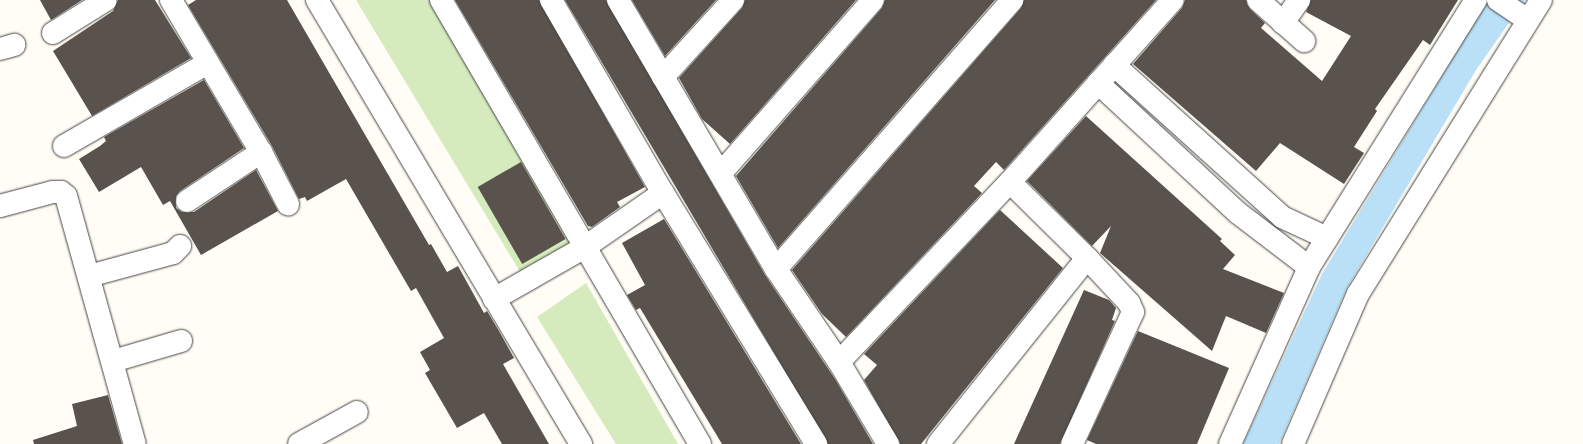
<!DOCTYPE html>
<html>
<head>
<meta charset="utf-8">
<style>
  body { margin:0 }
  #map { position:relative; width:1583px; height:444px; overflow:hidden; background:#fffdf5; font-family:"Zilla Slab",serif }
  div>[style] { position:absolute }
  .green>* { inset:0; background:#d5ebbd }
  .water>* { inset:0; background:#b9e0f7 }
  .building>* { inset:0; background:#5a524d; transform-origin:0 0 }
  .roads { filter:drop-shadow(0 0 1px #444) drop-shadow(0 0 1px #444) }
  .minor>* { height:22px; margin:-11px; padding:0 11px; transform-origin:11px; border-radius:11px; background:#fff }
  span { translate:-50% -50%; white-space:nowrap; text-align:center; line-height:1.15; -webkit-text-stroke:4px #fff; paint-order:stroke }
</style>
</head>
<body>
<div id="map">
  <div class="green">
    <div style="clip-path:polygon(356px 0,441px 0,585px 247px,525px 280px)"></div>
    <div style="clip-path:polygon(586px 283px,678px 444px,616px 444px,537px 317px)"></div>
  </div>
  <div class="water">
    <div style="clip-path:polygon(1488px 0,1525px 0,1476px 70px,1347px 288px,1279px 444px,1243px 444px,1322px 274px)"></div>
  </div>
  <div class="building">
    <div style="clip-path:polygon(40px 0,82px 0,51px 20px)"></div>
    <div style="clip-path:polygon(118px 0,155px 0,191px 58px,92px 116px,53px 51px,113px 11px)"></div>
    <div style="clip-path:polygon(196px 0,287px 0,429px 245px,431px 244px,447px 272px,458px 266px,484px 313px,487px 311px,499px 331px,514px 358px,503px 364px,549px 444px,502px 444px,484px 413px,457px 428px,425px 373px,430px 370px,420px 352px,444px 338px,416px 288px,411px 291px,346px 179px,307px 201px,305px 197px,299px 199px,272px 146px,188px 5px)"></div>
    <div style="clip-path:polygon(455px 0,539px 0,645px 187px,617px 202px,620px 207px,592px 227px,588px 226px)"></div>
    <div style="clip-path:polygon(565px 0,606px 0,765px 275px,835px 379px,873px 444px,828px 444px)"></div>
    <div style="clip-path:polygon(632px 0,716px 0,665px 56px)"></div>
    <div style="clip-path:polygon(745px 0,856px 0,730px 144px,702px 119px,679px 78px,742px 8px)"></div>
    <div style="clip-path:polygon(885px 0,995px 0,778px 248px,736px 176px,882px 8px)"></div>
    <div style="clip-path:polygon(1024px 0,1156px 0,1004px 170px,996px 162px,974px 186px,982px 193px,846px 337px,822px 314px,792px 270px,1021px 8px)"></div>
    <div style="clip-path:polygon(1185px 0,1246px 0,1250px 9px,1265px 23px,1261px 28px,1322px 81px,1351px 36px,1306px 12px,1311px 0,1458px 0,1430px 45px,1423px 40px,1375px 109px,1377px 111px,1354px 147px,1364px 153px,1344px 184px,1280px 143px,1256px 171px,1133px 64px,1182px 8px)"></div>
    <div style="clip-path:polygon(204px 80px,244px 148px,180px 191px,176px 196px,176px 208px,182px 212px,194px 212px,256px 170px,278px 211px,201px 255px,170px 201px,163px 205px,141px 167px,99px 192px,79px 159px,100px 146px,106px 141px,104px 137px)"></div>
    <div style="clip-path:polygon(1086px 116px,1222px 239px,1220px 241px,1235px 255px,1223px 269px,1284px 293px,1266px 333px,1226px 316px,1212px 351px,1100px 253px,1111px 226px,1092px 246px,1027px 181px)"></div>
    <div style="left:521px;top:162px;width:89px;height:50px;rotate:60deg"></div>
    <div style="clip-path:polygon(1000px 210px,1063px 268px,921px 444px,900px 444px,864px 380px,877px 365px,864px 354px)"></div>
    <div style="clip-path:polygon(664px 219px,801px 444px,722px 444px,640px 308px,636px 310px,627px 295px,645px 285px,622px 243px)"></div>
    <div style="clip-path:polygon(1084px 290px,1109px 300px,1116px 308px,1112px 320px,1115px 321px,1060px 444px,1014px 444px)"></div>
    <div style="clip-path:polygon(1138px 331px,1229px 368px,1197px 444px,1096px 444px,1087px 440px)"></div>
    <div style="clip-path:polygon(108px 395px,122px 444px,34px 444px,33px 440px,77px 426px,72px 404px)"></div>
  </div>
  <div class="roads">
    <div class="minor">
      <div style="left:171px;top:0;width:177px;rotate:59.4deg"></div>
      <div style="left:261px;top:152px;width:59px;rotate:62.6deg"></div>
      <div style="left:317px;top:0;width:517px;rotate:59.26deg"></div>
      <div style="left:441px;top:0;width:514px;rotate:59.74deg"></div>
      <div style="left:551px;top:0;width:223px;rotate:59.9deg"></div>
      <div style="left:663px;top:193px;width:294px;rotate:58.6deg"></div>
      <div style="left:618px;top:0;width:312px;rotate:59.6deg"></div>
      <div style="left:776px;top:269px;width:112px;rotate:55.9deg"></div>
      <div style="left:839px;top:362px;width:96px;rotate:59.1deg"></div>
      <div style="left:1258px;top:0;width:62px;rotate:41.7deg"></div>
      <div style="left:1498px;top:0;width:36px;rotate:34deg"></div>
      <div style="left:1283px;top:23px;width:28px;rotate:-55deg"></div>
      <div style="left:53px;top:33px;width:62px;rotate:-31.9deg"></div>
      <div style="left:0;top:49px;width:15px;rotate:-16deg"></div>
      <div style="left:1114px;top:65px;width:227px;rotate:42.1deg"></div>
      <div style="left:1282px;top:217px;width:50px;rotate:25deg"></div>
      <div style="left:663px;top:77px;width:104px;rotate:-47.7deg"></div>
      <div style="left:1098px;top:83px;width:191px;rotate:42.9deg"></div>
      <div style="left:1238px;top:213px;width:89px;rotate:37.3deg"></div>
      <div style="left:64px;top:146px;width:166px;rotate:-30deg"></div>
      <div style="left:721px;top:173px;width:230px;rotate:-48.7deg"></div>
      <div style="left:1010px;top:182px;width:108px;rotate:44.6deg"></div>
      <div style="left:1087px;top:258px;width:62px;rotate:47deg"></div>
      <div style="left:1129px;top:303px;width:10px;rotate:66deg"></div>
      <div style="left:1133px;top:312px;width:145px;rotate:114.8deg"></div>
      <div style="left:187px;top:201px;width:89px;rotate:-33.5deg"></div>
      <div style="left:0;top:206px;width:55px;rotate:-14.8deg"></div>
      <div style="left:53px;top:192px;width:8px"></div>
      <div style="left:61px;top:192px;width:6px;rotate:39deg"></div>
      <div style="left:66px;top:196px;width:257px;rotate:74.5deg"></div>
      <div style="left:776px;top:269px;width:358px;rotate:-48.7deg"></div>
      <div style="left:89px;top:276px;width:87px;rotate:-15.3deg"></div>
      <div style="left:173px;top:253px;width:10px;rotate:-45deg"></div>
      <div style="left:494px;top:299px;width:105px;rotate:-29.7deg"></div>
      <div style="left:585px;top:247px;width:95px;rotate:-34.7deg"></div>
      <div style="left:113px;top:361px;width:71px;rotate:-16.4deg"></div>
      <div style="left:839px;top:362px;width:248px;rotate:-46.5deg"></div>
      <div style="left:1010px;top:182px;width:244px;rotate:-48.2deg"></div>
      <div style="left:299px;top:444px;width:66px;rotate:-28.9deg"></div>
      <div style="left:938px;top:444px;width:238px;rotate:-51.3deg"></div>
      <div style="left:1230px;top:444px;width:194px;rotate:-65.9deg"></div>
      <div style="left:1309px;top:267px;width:315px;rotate:-58deg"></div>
      <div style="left:1293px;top:444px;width:163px;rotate:-66.6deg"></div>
      <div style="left:1358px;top:294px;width:346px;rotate:-58.1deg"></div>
    </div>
  </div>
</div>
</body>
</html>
